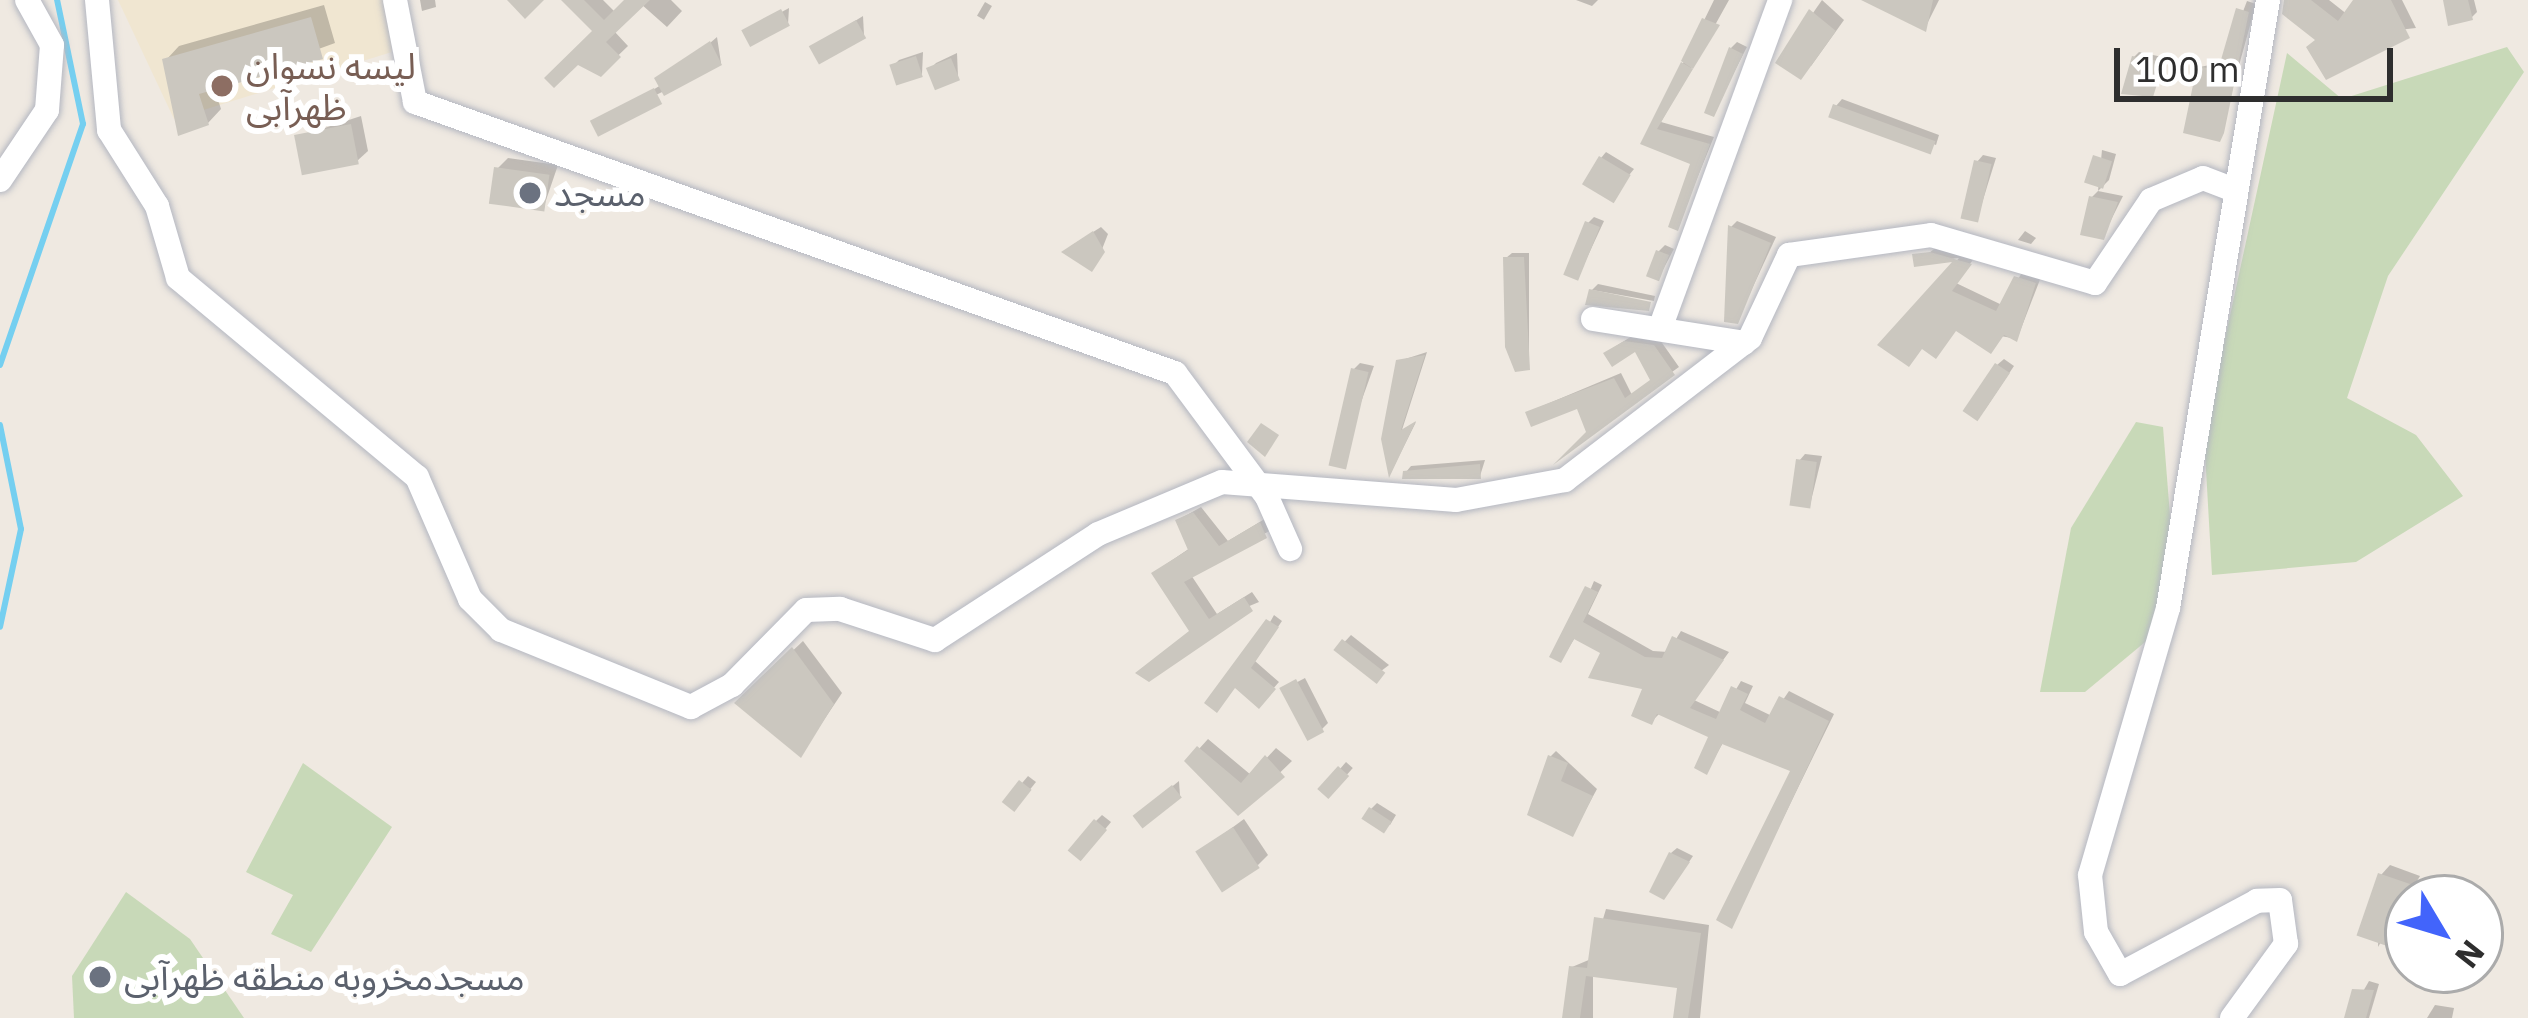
<!DOCTYPE html>
<html>
<head>
<meta charset="utf-8">
<style>
  body { margin:0 }
  #map { position:relative; width:2528px; height:1018px; overflow:hidden; background:#efe9e1; font-family:"IBM Plex Sans","Noto Sans Arabic",sans-serif }
  div>[style] { position:absolute }
  .education>* { inset:0; background:#f0e6d1 }
  .cemetery>* { inset:0; background:#c8d9b8 }
  .shadow>* { inset:0; background:#0003; transform-origin:0 0 }
  .stream>* { height:6px; margin:-3px; padding:0 3px; transform-origin:3px; border-radius:3px; background:#75cff0 }
  .building>* { inset:0; background:#cbc7bf; transform-origin:0 0 }
  .roads { filter:drop-shadow(0 0 3px #b4b7c1) drop-shadow(0 0 3px #b4b7c1) }
  .minor>* { height:24px; margin:-12px; padding:0 12px; transform-origin:12px; border-radius:12px; background:#fff }
  .dots>* { width:33px; height:33px; translate:-50% -50%; box-sizing:border-box; border:6px solid #fff; border-radius:50% }
  span { translate:-50% -50%; white-space:nowrap; text-align:center; line-height:1.15; -webkit-text-stroke:12px #fff; paint-order:stroke }
  .education-label { font-size:36px; color:#785e54 }
  .left { translate:0 -50%; text-align:left }
  .worship-label { font-size:36px; color:#5b616d }
  .north { position:absolute; left:2384px; top:874px; width:120px; height:120px; box-sizing:border-box; background:#fff; border:3px solid #ababab; border-radius:50%; rotate:128deg; font-size:33px; font-weight:700; line-height:48px; text-align:center; color:#2e2e2e }
  .north::after { content:''; display:block; margin:auto; width:42px; height:54px; background:#4264fb; clip-path:polygon(50% 0,100% 100%,50% 72%,0 100%) }
  .scale { position:absolute; left:2114px; top:48px; width:279px; height:54px; box-sizing:border-box; border:6px solid #2e2e2e; border-top:0; padding-left:15px; font-size:36px; line-height:42px; white-space:nowrap; color:#2e2e2e; -webkit-text-stroke:9px #fff; paint-order:stroke }
</style>
</head>
<body>
<div id="map">
  <div class="education">
    <div style="clip-path:polygon(118px 0,387px 0,392px 52px,174px 119px)"></div>
  </div>
  <div class="cemetery">
    <div style="clip-path:polygon(2507px 47px,2524px 72px,2388px 276px,2347px 398px,2416px 435px,2463px 496px,2356px 562px,2212px 575px,2204px 435px,2287px 53px,2342px 99px)"></div>
    <div style="clip-path:polygon(2136px 422px,2163px 427px,2174px 566px,2162px 628px,2085px 692px,2040px 692px,2071px 528px)"></div>
    <div style="clip-path:polygon(303px 763px,392px 827px,311px 952px,271px 934px,293px 895px,246px 872px)"></div>
    <div style="clip-path:polygon(126px 892px,190px 939px,244px 1018px,74px 1018px,72px 976px)"></div>
  </div>
  <div class="shadow">
    <div style="clip-path:polygon(420px 0,435px 0,436px 7px,422px 11px)"></div>
    <div style="clip-path:polygon(566px 0,603px 0,616px 13px,628px 0,671px 0,682px 11px,667px 27px,641px 4px,614px 31px,628px 46px,600px 73px,596px 31px)"></div>
    <div style="clip-path:polygon(1576px 0,1598px 0,1592px 6px)"></div>
    <div style="clip-path:polygon(1714px 0,1729px 0,1661px 122px,1714px 137px,1677px 227px,1694px 162px,1644px 143px)"></div>
    <div style="clip-path:polygon(1822px 0,1844px 20px,1811px 66px,1779px 62px)"></div>
    <div style="clip-path:polygon(1868px 0,1939px 0,1925px 28px)"></div>
    <div style="clip-path:polygon(2284px 0,2329px 0,2348px 15px,2355px 0,2402px 0,2416px 28px,2318px 39px)"></div>
    <div style="clip-path:polygon(2452px 0,2474px 0,2477px 12px,2472px 17px)"></div>
    <div style="clip-path:polygon(2247px 1px,2256px 4px,2219px 138px,2200px 67px,2224px 62px)"></div>
    <div style="left:985px;top:2px;width:8px;height:16px;rotate:30deg"></div>
    <div style="clip-path:polygon(324px 5px,335px 43px,214px 87px,221px 109px,208px 123px,166px 60px,179px 46px)"></div>
    <div style="clip-path:polygon(789px 8px,788px 24px,749px 30px)"></div>
    <div style="clip-path:polygon(863px 16px,864px 35px,821px 42px)"></div>
    <div style="clip-path:polygon(717px 37px,721px 63px,595px 125px,661px 85px)"></div>
    <div style="clip-path:polygon(1737px 42px,1747px 47px,1713px 113px,1731px 48px)"></div>
    <div style="clip-path:polygon(923px 52px,922px 74px,893px 66px,899px 60px)"></div>
    <div style="clip-path:polygon(2139px 52px,2167px 58px,2152px 94px,2134px 57px)"></div>
    <div style="clip-path:polygon(957px 53px,958px 77px,930px 69px,936px 63px)"></div>
    <div style="clip-path:polygon(1842px 99px,1939px 135px,1936px 145px,1836px 106px)"></div>
    <div style="clip-path:polygon(361px 116px,368px 151px,357px 161px,297px 137px)"></div>
    <div style="clip-path:polygon(2102px 150px,2116px 154px,2109px 180px,2098px 191px)"></div>
    <div style="clip-path:polygon(1606px 152px,1634px 169px,1616px 191px,1601px 158px)"></div>
    <div style="clip-path:polygon(1983px 155px,1996px 158px,1977px 219px,1977px 162px)"></div>
    <div style="clip-path:polygon(508px 158px,558px 165px,543px 209px,497px 169px)"></div>
    <div style="clip-path:polygon(2098px 191px,2123px 196px,2103px 236px,2092px 197px)"></div>
    <div style="clip-path:polygon(1594px 217px,1604px 221px,1578px 277px,1588px 223px)"></div>
    <div style="clip-path:polygon(1737px 221px,1776px 237px,1737px 321px,1731px 227px)"></div>
    <div style="clip-path:polygon(1101px 227px,1108px 234px,1097px 262px,1071px 246px)"></div>
    <div style="clip-path:polygon(2025px 231px,2036px 238px,2031px 244px,2018px 240px)"></div>
    <div style="clip-path:polygon(1665px 245px,1674px 249px,1659px 277px,1659px 251px)"></div>
    <div style="clip-path:polygon(1938px 246px,1975px 257px,1956px 283px,2002px 305px,2023px 271px,2041px 277px,2017px 339px,1957px 328px,1923px 346px,1881px 344px,1959px 258px,1916px 263px)"></div>
    <div style="clip-path:polygon(1512px 253px,1529px 253px,1529px 367px,1506px 258px)"></div>
    <div style="clip-path:polygon(1598px 284px,1655px 296px,1654px 301px,1592px 290px)"></div>
    <div style="clip-path:polygon(1632px 336px,1660px 340px,1679px 367px,1589px 431px,1579px 406px,1528px 412px,1621px 373px,1632px 395px,1653px 379px,1636px 348px,1613px 348px)"></div>
    <div style="clip-path:polygon(1427px 352px,1402px 430px,1416px 422px,1391px 472px,1399px 361px)"></div>
    <div style="clip-path:polygon(2004px 359px,2014px 366px,1984px 411px,1997px 365px)"></div>
    <div style="clip-path:polygon(1360px 363px,1374px 366px,1338px 466px,1354px 369px)"></div>
    <div style="clip-path:polygon(1805px 454px,1822px 456px,1810px 505px,1799px 461px)"></div>
    <div style="clip-path:polygon(1485px 460px,1480px 476px,1406px 472px,1411px 466px)"></div>
    <div style="clip-path:polygon(1201px 507px,1228px 541px,1268px 517px,1273px 529px,1191px 575px,1217px 614px,1252px 592px,1259px 602px,1192px 630px,1162px 567px,1190px 548px,1178px 520px)"></div>
    <div style="clip-path:polygon(1594px 581px,1602px 585px,1588px 614px,1653px 651px,1668px 652px,1681px 631px,1729px 652px,1694px 700px,1722px 713px,1741px 681px,1753px 686px,1745px 703px,1772px 716px,1789px 691px,1834px 714px,1731px 925px,1795px 770px,1724px 741px,1707px 771px,1712px 736px,1659px 714px,1652px 721px,1646px 687px,1604px 651px,1576px 636px,1561px 660px)"></div>
    <div style="clip-path:polygon(1274px 615px,1282px 621px,1255px 661px,1279px 682px,1259px 705px,1235px 685px)"></div>
    <div style="clip-path:polygon(1351px 635px,1389px 665px,1372px 678px,1338px 649px)"></div>
    <div style="clip-path:polygon(803px 641px,842px 693px,801px 754px,738px 703px)"></div>
    <div style="clip-path:polygon(1305px 678px,1328px 723px,1322px 729px,1286px 688px)"></div>
    <div style="clip-path:polygon(1208px 739px,1251px 775px,1276px 748px,1292px 761px,1239px 812px,1188px 761px)"></div>
    <div style="clip-path:polygon(1556px 751px,1597px 789px,1573px 833px,1550px 757px)"></div>
    <div style="left:1346px;top:762px;width:9px;height:36px;rotate:41deg"></div>
    <div style="clip-path:polygon(1028px 776px,1036px 782px,1020px 802px,1006px 802px)"></div>
    <div style="clip-path:polygon(1179px 781px,1180px 796px,1143px 810px)"></div>
    <div style="clip-path:polygon(1377px 803px,1396px 815px,1390px 825px,1371px 809px)"></div>
    <div style="clip-path:polygon(1102px 815px,1111px 822px,1088px 850px,1096px 821px)"></div>
    <div style="clip-path:polygon(1244px 819px,1268px 855px,1258px 865px,1199px 852px)"></div>
    <div style="clip-path:polygon(1677px 848px,1693px 856px,1670px 890px,1671px 853px)"></div>
    <div style="clip-path:polygon(2390px 865px,2420px 876px,2378px 947px,2381px 875px)"></div>
    <div style="clip-path:polygon(1606px 909px,1709px 925px,1700px 1018px,1675px 1018px,1680px 985px,1593px 974px,1593px 1018px,1565px 1018px,1572px 967px,1591px 959px)"></div>
    <div style="clip-path:polygon(2369px 981px,2379px 984px,2369px 1018px,2348px 1018px)"></div>
    <div style="clip-path:polygon(2435px 1005px,2454px 1008px,2452px 1018px,2427px 1018px)"></div>
  </div>
  <div class="stream">
    <div style="left:0;top:365px;width:255px;rotate:-71deg"></div>
    <div style="left:83px;top:124px;width:127px;rotate:-101.8deg"></div>
    <div style="left:0;top:425px;width:106px;rotate:78.6deg"></div>
    <div style="left:21px;top:529px;width:100px;rotate:102.1deg"></div>
  </div>
  <div class="building">
    <div style="clip-path:polygon(507px 0,544px 0,525px 19px)"></div>
    <div style="clip-path:polygon(561px 0,584px 0,604px 20px,624px 0,650px 0,606px 42px,621px 57px,601px 77px,578px 65px,554px 88px,544px 78px,592px 31px)"></div>
    <div style="clip-path:polygon(1861px 0,1933px 0,1926px 32px)"></div>
    <div style="clip-path:polygon(2284px 0,2311px 0,2338px 21px,2353px 0,2391px 0,2410px 38px,2326px 80px,2306px 47px,2315px 40px,2282px 14px)"></div>
    <div style="clip-path:polygon(2443px 0,2468px 0,2473px 20px,2448px 26px)"></div>
    <div style="clip-path:polygon(2236px 8px,2249px 12px,2224px 133px,2220px 142px,2183px 133px,2197px 66px,2218px 70px)"></div>
    <div style="left:781px;top:9px;width:19px;height:45px;rotate:62deg"></div>
    <div style="clip-path:polygon(1809px 9px,1836px 31px,1801px 80px,1775px 63px)"></div>
    <div style="clip-path:polygon(311px 17px,323px 59px,199px 94px,209px 125px,178px 136px,162px 59px)"></div>
    <div style="clip-path:polygon(1702px 18px,1720px 25px,1693px 69px,1681px 61px)"></div>
    <div style="left:856px;top:20px;width:21px;height:54px;rotate:61deg"></div>
    <div style="clip-path:polygon(710px 41px,722px 65px,664px 96px,654px 78px)"></div>
    <div style="clip-path:polygon(1729px 47px,1743px 54px,1714px 117px,1704px 113px)"></div>
    <div style="left:916px;top:56px;width:22px;height:28px;rotate:72deg"></div>
    <div style="clip-path:polygon(2132px 56px,2164px 62px,2153px 97px,2121px 94px)"></div>
    <div style="left:951px;top:58px;width:24px;height:27px;rotate:68deg"></div>
    <div style="clip-path:polygon(1681px 62px,1693px 69px,1657px 129px,1710px 144px,1678px 231px,1668px 227px,1690px 164px,1640px 144px)"></div>
    <div style="left:654px;top:88px;width:18px;height:72px;rotate:63deg"></div>
    <div style="left:1833px;top:104px;width:109px;height:14px;rotate:20deg"></div>
    <div style="left:351px;top:124px;width:41px;height:58px;rotate:79deg"></div>
    <div style="left:2093px;top:155px;width:20px;height:29px;rotate:18deg"></div>
    <div style="left:1599px;top:156px;width:37px;height:33px;rotate:31deg"></div>
    <div style="left:1974px;top:160px;width:18px;height:60px;rotate:13deg"></div>
    <div style="left:494px;top:167px;width:56px;height:37px;rotate:8deg"></div>
    <div style="clip-path:polygon(2089px 196px,2118px 202px,2104px 240px,2080px 235px)"></div>
    <div style="left:1585px;top:221px;width:16px;height:58px;rotate:22deg"></div>
    <div style="clip-path:polygon(1728px 225px,1771px 243px,1738px 324px,1724px 322px)"></div>
    <div style="clip-path:polygon(1093px 231px,1105px 252px,1092px 272px,1061px 252px)"></div>
    <div style="left:1656px;top:250px;width:14px;height:28px;rotate:21deg"></div>
    <div style="clip-path:polygon(1930px 252px,1972px 264px,1952px 291px,1996px 311px,2014px 276px,2036px 283px,2017px 342px,2004px 335px,1991px 354px,1956px 331px,1936px 359px,1922px 349px,1909px 367px,1877px 345px,1952px 262px,1914px 267px,1912px 254px)"></div>
    <div style="clip-path:polygon(1503px 257px,1524px 257px,1530px 370px,1515px 372px,1505px 347px)"></div>
    <div style="clip-path:polygon(1589px 289px,1651px 302px,1649px 311px,1585px 305px)"></div>
    <div style="clip-path:polygon(1624px 341px,1654px 345px,1675px 375px,1553px 465px,1586px 432px,1577px 409px,1531px 427px,1525px 412px,1614px 378px,1625px 398px,1650px 380px,1635px 352px,1612px 367px,1603px 353px)"></div>
    <div style="clip-path:polygon(1425px 355px,1401px 430px,1416px 421px,1389px 478px,1381px 439px,1396px 360px)"></div>
    <div style="left:1995px;top:363px;width:18px;height:58px;rotate:34deg"></div>
    <div style="left:1351px;top:368px;width:18px;height:100px;rotate:13deg"></div>
    <div style="clip-path:polygon(1261px 423px,1279px 435px,1265px 457px,1247px 442px)"></div>
    <div style="left:1796px;top:459px;width:21px;height:47px;rotate:8deg"></div>
    <div style="clip-path:polygon(1480px 464px,1481px 479px,1402px 479px,1403px 471px)"></div>
    <div style="clip-path:polygon(1193px 512px,1219px 546px,1260px 522px,1267px 538px,1184px 582px,1209px 619px,1244px 597px,1253px 611px,1149px 682px,1135px 673px,1189px 631px,1151px 573px,1188px 550px,1175px 520px)"></div>
    <div style="clip-path:polygon(1585px 586px,1598px 592px,1583px 622px,1645px 657px,1662px 658px,1672px 636px,1724px 660px,1690px 708px,1716px 719px,1731px 686px,1748px 694px,1740px 710px,1765px 723px,1779px 696px,1829px 721px,1732px 929px,1716px 920px,1790px 771px,1722px 744px,1707px 775px,1694px 768px,1708px 737px,1657px 714px,1652px 725px,1631px 716px,1642px 689px,1588px 678px,1600px 653px,1574px 639px,1561px 663px,1549px 657px)"></div>
    <div style="clip-path:polygon(1266px 619px,1279px 627px,1251px 668px,1276px 689px,1259px 709px,1235px 688px,1217px 713px,1204px 703px)"></div>
    <div style="left:1342px;top:639px;width:55px;height:14px;rotate:38deg"></div>
    <div style="clip-path:polygon(792px 647px,834px 704px,801px 758px,734px 703px)"></div>
    <div style="left:1296px;top:679px;width:60px;height:19px;rotate:62deg"></div>
    <div style="clip-path:polygon(1197px 746px,1241px 783px,1265px 755px,1285px 777px,1238px 816px,1184px 761px)"></div>
    <div style="clip-path:polygon(1548px 755px,1568px 763px,1561px 781px,1593px 796px,1573px 837px,1527px 815px)"></div>
    <div style="left:1338px;top:766px;width:15px;height:31px;rotate:42deg"></div>
    <div style="left:1019px;top:780px;width:16px;height:28px;rotate:38deg"></div>
    <div style="left:1172px;top:785px;width:16px;height:50px;rotate:52deg"></div>
    <div style="left:1369px;top:807px;width:27px;height:14px;rotate:33deg"></div>
    <div style="left:1094px;top:819px;width:17px;height:41px;rotate:40deg"></div>
    <div style="left:1233px;top:827px;width:49px;height:45px;rotate:57deg"></div>
    <div style="clip-path:polygon(1669px 852px,1690px 862px,1664px 900px,1649px 892px)"></div>
    <div style="left:2378px;top:873px;width:37px;height:66px;rotate:19deg"></div>
    <div style="clip-path:polygon(1594px 917px,1701px 933px,1688px 1018px,1673px 1018px,1677px 988px,1586px 976px,1580px 1018px,1562px 1018px,1569px 966px,1587px 968px)"></div>
    <div style="clip-path:polygon(2352px 989px,2374px 990px,2366px 1018px,2344px 1018px)"></div>
  </div>
  <div class="roads">
    <div class="minor">
      <div style="left:97px;top:0;width:131px;rotate:84.7deg"></div>
      <div style="left:109px;top:130px;width:90px;rotate:57.7deg"></div>
      <div style="left:157px;top:206px;width:75px;rotate:73.7deg"></div>
      <div style="left:178px;top:278px;width:311px;rotate:39.8deg"></div>
      <div style="left:417px;top:477px;width:133px;rotate:66.5deg"></div>
      <div style="left:470px;top:599px;width:44px;rotate:45deg"></div>
      <div style="left:501px;top:630px;width:205px;rotate:22.1deg"></div>
      <div style="left:691px;top:707px;width:47px;rotate:-28.2deg"></div>
      <div style="left:732px;top:685px;width:105px;rotate:-45.4deg"></div>
      <div style="left:806px;top:610px;width:34px;rotate:-2deg"></div>
      <div style="left:840px;top:609px;width:100px;rotate:18.1deg"></div>
      <div style="left:935px;top:640px;width:194px;rotate:-33deg"></div>
      <div style="left:1098px;top:534px;width:134px;rotate:-22.8deg"></div>
      <div style="left:1222px;top:482px;width:235px;rotate:4.4deg"></div>
      <div style="left:1456px;top:500px;width:111px;rotate:-10.4deg"></div>
      <div style="left:1565px;top:480px;width:233px;rotate:-37.5deg"></div>
      <div style="left:1750px;top:338px;width:92px;rotate:-64.8deg"></div>
      <div style="left:1789px;top:255px;width:143px;rotate:-8deg"></div>
      <div style="left:1931px;top:235px;width:171px;rotate:16.3deg"></div>
      <div style="left:2095px;top:283px;width:100px;rotate:-56deg"></div>
      <div style="left:2151px;top:200px;width:56px;rotate:-22.9deg"></div>
      <div style="left:2203px;top:178px;width:30px;rotate:21deg"></div>
      <div style="left:395px;top:0;width:104px;rotate:78.9deg"></div>
      <div style="left:415px;top:102px;width:807px;rotate:19.63deg"></div>
      <div style="left:1175px;top:373px;width:154px;rotate:53.4deg"></div>
      <div style="left:1267px;top:497px;width:57px;rotate:66.1deg"></div>
      <div style="left:0;top:180px;width:84px;rotate:-56.1deg"></div>
      <div style="left:47px;top:110px;width:65px;rotate:-85.6deg"></div>
      <div style="left:52px;top:45px;width:51px;rotate:-119.1deg"></div>
      <div style="left:1593px;top:319px;width:153px;rotate:9deg"></div>
      <div style="left:1662px;top:323px;width:344px;rotate:-69.9deg"></div>
      <div style="left:2232px;top:1018px;width:92px;rotate:-53.9deg"></div>
      <div style="left:2286px;top:944px;width:44px;rotate:-97.8deg"></div>
      <div style="left:2280px;top:900px;width:23px;rotate:178deg"></div>
      <div style="left:2257px;top:901px;width:155px;rotate:151.9deg"></div>
      <div style="left:2120px;top:974px;width:48px;rotate:-119.7deg"></div>
      <div style="left:2096px;top:932px;width:57px;rotate:-96deg"></div>
      <div style="left:2090px;top:875px;width:278px;rotate:-73.7deg"></div>
      <div style="left:2168px;top:608px;width:616px;rotate:-80.66deg"></div>
    </div>
  </div>
  <div class="dots">
    <div style="left:222px;top:86px;background:#8d6e63"></div>
    <div style="left:530px;top:193px;background:#6b7280"></div>
    <div style="left:100px;top:977px;background:#6b7280"></div>
  </div>
  <div class="education-label">
    <span class="left" style="left:246px;top:86px">لیسه نسوان<br>ظهرآبی</span>
  </div>
  <div class="worship-label">
    <span class="left" style="left:554px;top:193px">مسجد</span>
    <span class="left" style="left:124px;top:977px">مسجدمخروبه منطقه ظهرآبی</span>
  </div>
  <div class="north">N</div>
  <div class="scale">100 m</div>
</div>
</body>
</html>
